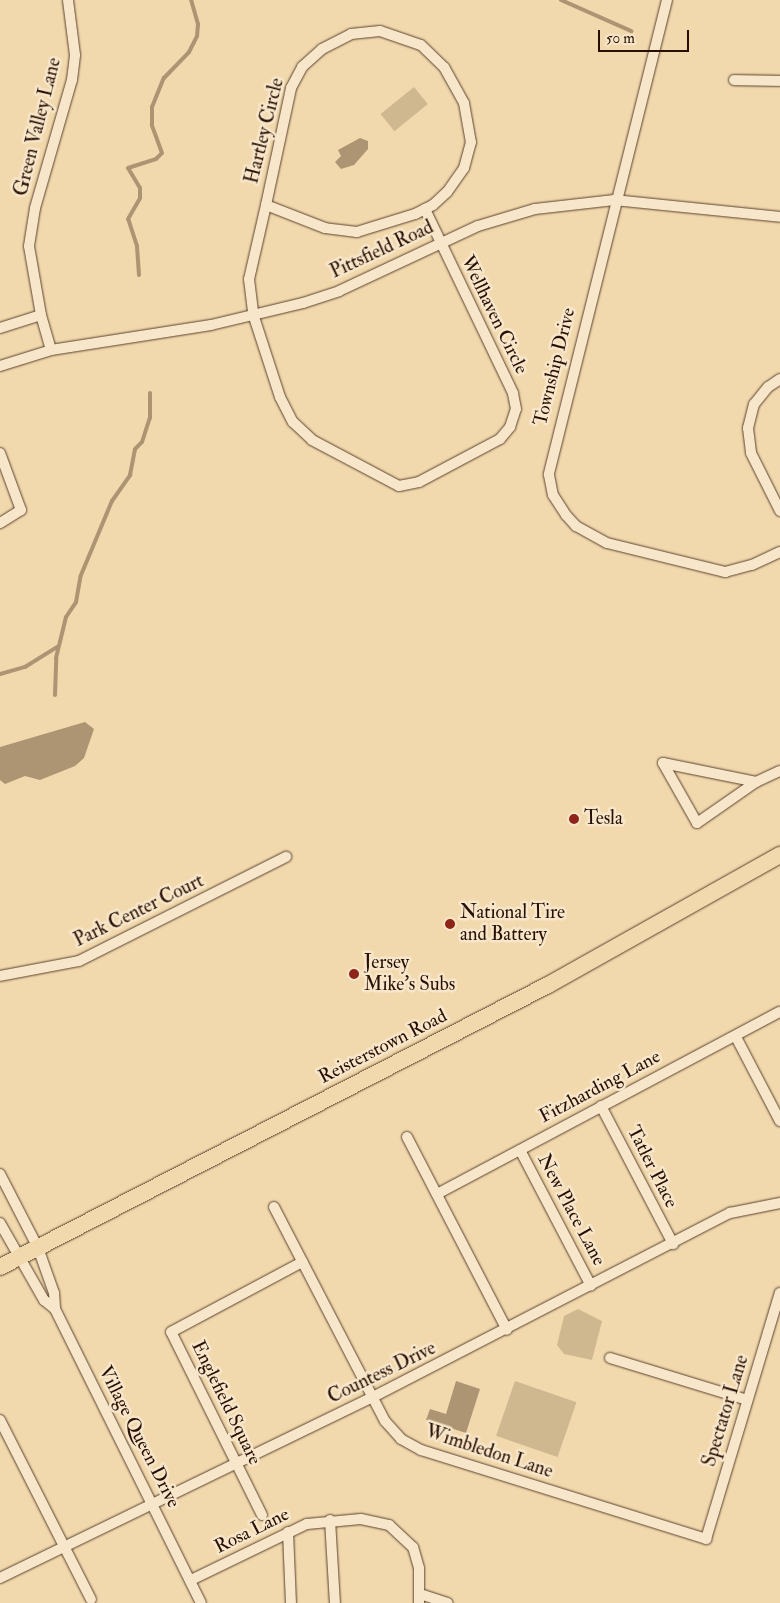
<!DOCTYPE html>
<html>
<head>
<meta charset="utf-8">
<style>
  body { margin:0 }
  #map { position:relative; width:780px; height:1603px; overflow:hidden; background:#f2d9ad; font-family:"IM FELL Double Pica",serif }
  div>[style] { position:absolute }
  .green>* { inset:0; background:#cfb790; transform-origin:0 0 }
  .water>* { inset:0; background:#ad9473 }
  .stream>* { height:4px; margin:-2px; padding:0 2px; transform-origin:2px; border-radius:2px; background:#ad9473 }
  .roads { filter:drop-shadow(0 0 1px #5a422e) drop-shadow(0 0 1px #5a422e) }
  .street>* { height:10px; margin:-5px; padding:0 5px; transform-origin:5px; border-radius:5px; background:#f7e6ca }
  .primary>* { height:16px; margin:-8px; padding:0 8px; transform-origin:8px; border-radius:8px; background:#f2d9ad }
  .dots>* { width:14px; height:14px; translate:-50% -50%; box-sizing:border-box; border:2px solid #f7e6ca; border-radius:50% }
  span { translate:-50% -50%; white-space:nowrap; text-align:center; line-height:1.15; -webkit-text-stroke:5px #f7e6ca; paint-order:stroke }
  .street-label { font-size:19px; color:#270f03 }
  .poi-label { font-size:19px; color:#270f03 }
  .left { translate:0 -50%; text-align:left }
  .scale { position:absolute; left:598px; top:30px; width:91px; height:22px; box-sizing:border-box; border:2px solid #270f03; border-top:0; padding-left:6px; font-size:15px; line-height:18px; white-space:nowrap; color:#270f03; -webkit-text-stroke:4px #f7e6ca; paint-order:stroke }
</style>
</head>
<body>
<div id="map">
  <div class="green">
    <div style="left:414px;top:87px;width:22px;height:43px;rotate:51deg"></div>
    <div style="clip-path:polygon(578px 1309px,602px 1321px,592px 1360px,564px 1354px,557px 1345px,564px 1316px)"></div>
    <div style="left:515px;top:1381px;width:65px;height:58px;rotate:19deg"></div>
  </div>
  <div class="water">
    <div style="clip-path:polygon(360px 138px,368px 141px,368px 149px,354px 165px,341px 169px,335px 162px,341px 156px,338px 150px)"></div>
    <div style="clip-path:polygon(85px 722px,94px 729px,84px 758px,75px 766px,40px 780px,25px 776px,5px 784px,0 780px,0 747px)"></div>
    <div style="clip-path:polygon(456px 1381px,480px 1389px,466px 1433px,426px 1420px,430px 1409px,446px 1414px)"></div>
  </div>
  <div class="stream">
    <div style="left:561px;top:0;width:77px;rotate:23.9deg"></div>
    <div style="left:139px;top:275px;width:29px;rotate:-94deg"></div>
    <div style="left:137px;top:246px;width:28px;rotate:-108deg"></div>
    <div style="left:128px;top:219px;width:24px;rotate:-60deg"></div>
    <div style="left:140px;top:198px;width:10px;rotate:-90deg"></div>
    <div style="left:140px;top:188px;width:23px;rotate:-121deg"></div>
    <div style="left:128px;top:168px;width:29px;rotate:-18deg"></div>
    <div style="left:156px;top:159px;width:8px;rotate:-45deg"></div>
    <div style="left:162px;top:153px;width:30px;rotate:-110deg"></div>
    <div style="left:152px;top:125px;width:18px;rotate:-90deg"></div>
    <div style="left:152px;top:107px;width:31px;rotate:-68deg"></div>
    <div style="left:164px;top:78px;width:36px;rotate:-46deg"></div>
    <div style="left:189px;top:52px;width:18px;rotate:-63deg"></div>
    <div style="left:197px;top:36px;width:12px;rotate:-85deg"></div>
    <div style="left:198px;top:24px;width:25px;rotate:-106deg"></div>
    <div style="left:0;top:674px;width:26px;rotate:-16deg"></div>
    <div style="left:25px;top:667px;width:39px;rotate:-32deg"></div>
    <div style="left:55px;top:695px;width:37px;rotate:-88deg"></div>
    <div style="left:56px;top:658px;width:42px;rotate:-76.3deg"></div>
    <div style="left:66px;top:617px;width:18px;rotate:-56deg"></div>
    <div style="left:76px;top:602px;width:27px;rotate:-80deg"></div>
    <div style="left:81px;top:575px;width:80px;rotate:-67.3deg"></div>
    <div style="left:112px;top:501px;width:32px;rotate:-55deg"></div>
    <div style="left:130px;top:475px;width:26px;rotate:-79deg"></div>
    <div style="left:135px;top:449px;width:10px;rotate:-45deg"></div>
    <div style="left:142px;top:442px;width:25px;rotate:-72deg"></div>
    <div style="left:150px;top:418px;width:25px;rotate:-90deg"></div>
  </div>
  <div class="roads">
    <div class="street">
      <div style="left:667px;top:0;width:489px;rotate:104deg"></div>
      <div style="left:549px;top:475px;width:20px;rotate:79deg"></div>
      <div style="left:553px;top:495px;width:24px;rotate:57deg"></div>
      <div style="left:566px;top:515px;width:15px;rotate:48deg"></div>
      <div style="left:576px;top:526px;width:35px;rotate:29deg"></div>
      <div style="left:607px;top:543px;width:122px;rotate:13.8deg"></div>
      <div style="left:725px;top:572px;width:28px;rotate:-15deg"></div>
      <div style="left:752px;top:565px;width:31px;rotate:-25deg"></div>
      <div style="left:734px;top:80px;width:46px;rotate:1.2deg"></div>
      <div style="left:266px;top:205px;width:120px;rotate:-77.9deg"></div>
      <div style="left:291px;top:88px;width:24px;rotate:-62deg"></div>
      <div style="left:302px;top:67px;width:27px;rotate:-42deg"></div>
      <div style="left:322px;top:49px;width:33px;rotate:-27deg"></div>
      <div style="left:351px;top:34px;width:29px;rotate:-6deg"></div>
      <div style="left:380px;top:31px;width:43px;rotate:18.9deg"></div>
      <div style="left:421px;top:45px;width:32px;rotate:44deg"></div>
      <div style="left:444px;top:67px;width:41px;rotate:60.9deg"></div>
      <div style="left:464px;top:103px;width:40px;rotate:80deg"></div>
      <div style="left:471px;top:142px;width:27px;rotate:105deg"></div>
      <div style="left:464px;top:168px;width:29px;rotate:125deg"></div>
      <div style="left:447px;top:192px;width:19px;rotate:137deg"></div>
      <div style="left:433px;top:205px;width:20px;rotate:153deg"></div>
      <div style="left:415px;top:214px;width:61px;rotate:162.8deg"></div>
      <div style="left:357px;top:232px;width:32px;rotate:-173deg"></div>
      <div style="left:325px;top:228px;width:63px;rotate:-158.7deg"></div>
      <div style="left:266px;top:205px;width:76px;rotate:102.9deg"></div>
      <div style="left:249px;top:279px;width:38px;rotate:83deg"></div>
      <div style="left:254px;top:317px;width:84px;rotate:72deg"></div>
      <div style="left:280px;top:397px;width:28px;rotate:63deg"></div>
      <div style="left:293px;top:422px;width:26px;rotate:43deg"></div>
      <div style="left:312px;top:440px;width:98px;rotate:27.9deg"></div>
      <div style="left:399px;top:486px;width:20px;rotate:-11deg"></div>
      <div style="left:419px;top:482px;width:92px;rotate:-28deg"></div>
      <div style="left:500px;top:439px;width:16px;rotate:-50deg"></div>
      <div style="left:510px;top:427px;width:19px;rotate:-72deg"></div>
      <div style="left:516px;top:409px;width:16px;rotate:-101deg"></div>
      <div style="left:513px;top:393px;width:204px;rotate:-115.6deg"></div>
      <div style="left:0;top:328px;width:43px;rotate:-17.6deg"></div>
      <div style="left:51px;top:350px;width:36px;rotate:-106deg"></div>
      <div style="left:41px;top:315px;width:70px;rotate:-99.9deg"></div>
      <div style="left:29px;top:246px;width:38px;rotate:-81deg"></div>
      <div style="left:35px;top:208px;width:133px;rotate:-73.9deg"></div>
      <div style="left:72px;top:80px;width:25px;rotate:-83deg"></div>
      <div style="left:75px;top:55px;width:55px;rotate:-97.3deg"></div>
      <div style="left:0;top:366px;width:53px;rotate:-17.4deg"></div>
      <div style="left:51px;top:350px;width:162px;rotate:-8.9deg"></div>
      <div style="left:211px;top:325px;width:95px;rotate:-13.4deg"></div>
      <div style="left:303px;top:303px;width:38px;rotate:-18deg"></div>
      <div style="left:339px;top:291px;width:153px;rotate:-25.1deg"></div>
      <div style="left:478px;top:226px;width:59px;rotate:-16.6deg"></div>
      <div style="left:535px;top:209px;width:80px;rotate:-6.5deg"></div>
      <div style="left:614px;top:200px;width:167px;rotate:5.8deg"></div>
      <div style="left:780px;top:379px;width:14px;rotate:146deg"></div>
      <div style="left:768px;top:387px;width:22px;rotate:129deg"></div>
      <div style="left:754px;top:404px;width:25px;rotate:104deg"></div>
      <div style="left:748px;top:428px;width:25px;rotate:83deg"></div>
      <div style="left:751px;top:453px;width:65px;rotate:63.4deg"></div>
      <div style="left:0;top:453px;width:61px;rotate:69.8deg"></div>
      <div style="left:21px;top:510px;width:25px;rotate:148deg"></div>
      <div style="left:756px;top:782px;width:72px;rotate:145.2deg"></div>
      <div style="left:697px;top:823px;width:69px;rotate:-119.5deg"></div>
      <div style="left:663px;top:763px;width:95px;rotate:11.5deg"></div>
      <div style="left:756px;top:782px;width:26px;rotate:-25deg"></div>
      <div style="left:0;top:976px;width:80px;rotate:-10.8deg"></div>
      <div style="left:79px;top:961px;width:232px;rotate:-26.7deg"></div>
      <div style="left:736px;top:1037px;width:95px;rotate:62.4deg"></div>
      <div style="left:601px;top:1106px;width:156px;rotate:62.4deg"></div>
      <div style="left:407px;top:1137px;width:217px;rotate:62.6deg"></div>
      <div style="left:520px;top:1150px;width:153px;rotate:62.4deg"></div>
      <div style="left:0;top:1174px;width:83px;rotate:62.8deg"></div>
      <div style="left:38px;top:1248px;width:48px;rotate:70.4deg"></div>
      <div style="left:54px;top:1293px;width:16px;rotate:86deg"></div>
      <div style="left:55px;top:1309px;width:328px;rotate:63.6deg"></div>
      <div style="left:437px;top:1194px;width:388px;rotate:-28deg"></div>
      <div style="left:274px;top:1207px;width:241px;rotate:62.6deg"></div>
      <div style="left:385px;top:1421px;width:24px;rotate:48deg"></div>
      <div style="left:401px;top:1439px;width:23px;rotate:29deg"></div>
      <div style="left:421px;top:1450px;width:299px;rotate:17.3deg"></div>
      <div style="left:706px;top:1539px;width:257px;rotate:-73.3deg"></div>
      <div style="left:0;top:1223px;width:89px;rotate:60.3deg"></div>
      <div style="left:44px;top:1300px;width:14px;rotate:39deg"></div>
      <div style="left:610px;top:1358px;width:143px;rotate:17deg"></div>
      <div style="left:0;top:1420px;width:201px;rotate:63.1deg"></div>
      <div style="left:262px;top:1515px;width:204px;rotate:-116.4deg"></div>
      <div style="left:171px;top:1332px;width:149px;rotate:-28.1deg"></div>
      <div style="left:330px;top:1520px;width:83px;rotate:86.6deg"></div>
      <div style="left:288px;top:1532px;width:71px;rotate:87.6deg"></div>
      <div style="left:0;top:1578px;width:415px;rotate:-25.9deg"></div>
      <div style="left:373px;top:1397px;width:402px;rotate:-27.3deg"></div>
      <div style="left:730px;top:1213px;width:51px;rotate:-11.3deg"></div>
      <div style="left:191px;top:1580px;width:129px;rotate:-25.8deg"></div>
      <div style="left:307px;top:1524px;width:54px;rotate:-5.3deg"></div>
      <div style="left:361px;top:1519px;width:29px;rotate:12deg"></div>
      <div style="left:389px;top:1525px;width:33px;rotate:43deg"></div>
      <div style="left:413px;top:1547px;width:22px;rotate:74deg"></div>
      <div style="left:419px;top:1568px;width:35px;rotate:90deg"></div>
      <div style="left:420px;top:1594px;width:29px;rotate:18deg"></div>
    </div>
    <div class="primary">
      <div style="left:0;top:1267px;width:616px;rotate:-27.23deg"></div>
      <div style="left:548px;top:985px;width:266px;rotate:-29.3deg"></div>
    </div>
  </div>
  <div class="dots">
    <div style="left:574px;top:819px;background:#8f2418"></div>
    <div style="left:450px;top:924px;background:#8f2418"></div>
    <div style="left:354px;top:974px;background:#8f2418"></div>
  </div>
  <div class="street-label">
    <span style="left:38px;top:127px;rotate:-76deg">Green Valley Lane</span>
    <span style="left:265px;top:131px;rotate:-76deg">Hartley Circle</span>
    <span style="left:382px;top:250px;rotate:-25deg">Pittsfield Road</span>
    <span style="left:494px;top:315px;rotate:64deg">Wellhaven Circle</span>
    <span style="left:555px;top:367px;rotate:-76deg">Township Drive</span>
    <span style="left:139px;top:911px;rotate:-26deg">Park Center Court</span>
    <span style="left:383px;top:1047px;rotate:-27deg">Reisterstown Road</span>
    <span style="left:600px;top:1087px;rotate:-28deg">Fitzharding Lane</span>
    <span style="left:652px;top:1167px;rotate:63deg">Tatler Place</span>
    <span style="left:571px;top:1210px;rotate:62deg">New Place Lane</span>
    <span style="left:382px;top:1373px;rotate:-26deg">Countess Drive</span>
    <span style="left:226px;top:1403px;rotate:64deg">Englefield Square</span>
    <span style="left:726px;top:1411px;rotate:-73deg">Spectator Lane</span>
    <span style="left:139px;top:1437px;rotate:63deg">Village Queen Drive</span>
    <span style="left:489px;top:1452px;rotate:18deg">Wimbledon Lane</span>
    <span style="left:252px;top:1531px;rotate:-26deg">Rosa Lane</span>
  </div>
  <div class="poi-label">
    <span class="left" style="left:584px;top:819px">Tesla</span>
    <span class="left" style="left:460px;top:924px">National Tire<br>and Battery</span>
    <span class="left" style="left:364px;top:974px">Jersey<br>Mike's Subs</span>
  </div>
  <div class="scale">50 m</div>
</div>
</body>
</html>
